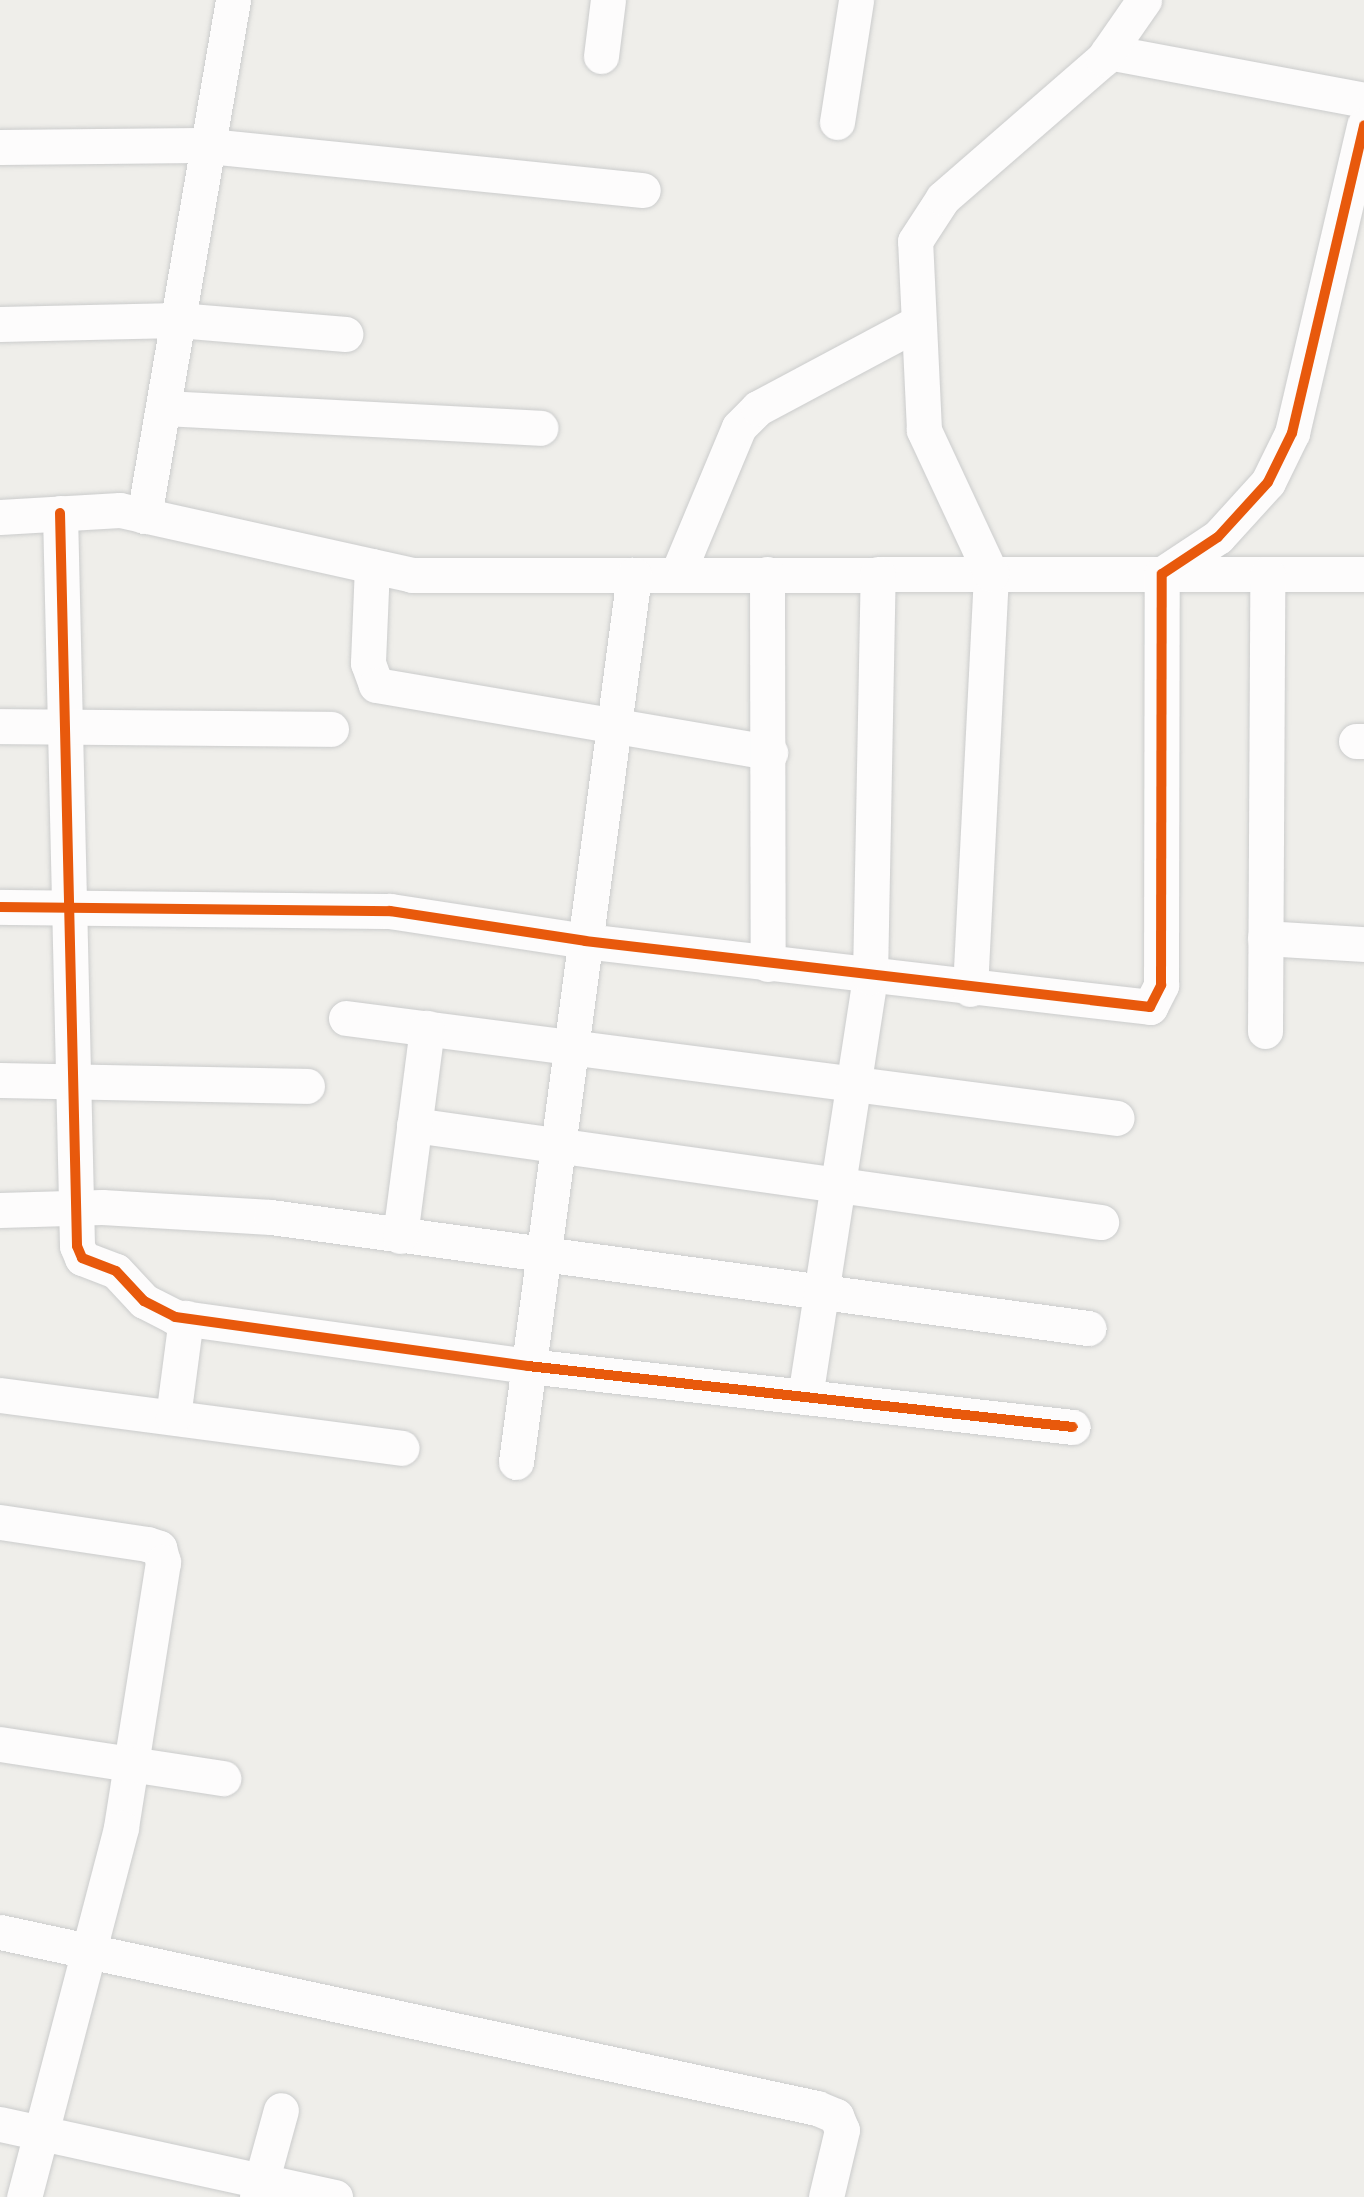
<!DOCTYPE html>
<html>
<head>
<meta charset="utf-8">
<style>
  body { margin:0 }
  #map { position:relative; width:1364px; height:2197px; overflow:hidden; background:#efeeea; font-family:Inter,sans-serif }
  div>[style] { position:absolute }
  .roads { filter:drop-shadow(0 0 2px #cbcccc) drop-shadow(0 0 2px #cbcccc) }
  .street>* { height:35px; margin:-17.5px; padding:0 17.5px; transform-origin:17.5px; border-radius:17.5px; background:#fdfcfc }
  .cycleway>* { height:10px; margin:-5px; padding:0 5px; transform-origin:5px; border-radius:5px; background:#e8590c }
  span { translate:-50% -50%; white-space:nowrap; text-align:center; line-height:1.15; -webkit-text-stroke:8px #fff; paint-order:stroke }
</style>
</head>
<body>
<div id="map">
  <div class="roads">
    <div class="street">
      <div style="left:1108px;top:52px;width:260px;rotate:10.6deg"></div>
      <div style="left:601px;top:56px;width:56px;rotate:-82.9deg"></div>
      <div style="left:837px;top:122px;width:123px;rotate:-81.1deg"></div>
      <div style="left:0;top:147px;width:199px;rotate:-0.6deg"></div>
      <div style="left:199px;top:145px;width:446px;rotate:5.8deg"></div>
      <div style="left:0;top:324px;width:178px;rotate:-1.3deg"></div>
      <div style="left:178px;top:320px;width:168px;rotate:4.8deg"></div>
      <div style="left:163px;top:408px;width:378px;rotate:3deg"></div>
      <div style="left:60px;top:513px;width:733px;rotate:88.67deg"></div>
      <div style="left:77px;top:1246px;width:13px;rotate:67deg"></div>
      <div style="left:82px;top:1258px;width:36px;rotate:21deg"></div>
      <div style="left:116px;top:1271px;width:41px;rotate:47deg"></div>
      <div style="left:144px;top:1301px;width:35px;rotate:27deg"></div>
      <div style="left:175px;top:1317px;width:356px;rotate:7.9deg"></div>
      <div style="left:528px;top:1366px;width:548px;rotate:6.39deg"></div>
      <div style="left:144px;top:516px;width:524px;rotate:-80.21deg"></div>
      <div style="left:0;top:517px;width:120px;rotate:-3.3deg"></div>
      <div style="left:120px;top:510px;width:299px;rotate:12.5deg"></div>
      <div style="left:412px;top:575px;width:952px;rotate:-0.06deg"></div>
      <div style="left:372px;top:566px;width:97px;rotate:92.4deg"></div>
      <div style="left:368px;top:663px;width:23px;rotate:70deg"></div>
      <div style="left:376px;top:685px;width:400px;rotate:9.7deg"></div>
      <div style="left:767px;top:574px;width:390px;rotate:89.9deg"></div>
      <div style="left:677px;top:575px;width:160px;rotate:-67.3deg"></div>
      <div style="left:739px;top:427px;width:27px;rotate:-45deg"></div>
      <div style="left:758px;top:408px;width:180px;rotate:-28.1deg"></div>
      <div style="left:0;top:726px;width:331px;rotate:0.5deg"></div>
      <div style="left:1356px;top:741px;width:8px"></div>
      <div style="left:0;top:907px;width:390px;rotate:0.6deg"></div>
      <div style="left:390px;top:911px;width:197px;rotate:8.7deg"></div>
      <div style="left:585px;top:941px;width:569px;rotate:6.66deg"></div>
      <div style="left:1150px;top:1007px;width:25px;rotate:-63deg"></div>
      <div style="left:1161px;top:985px;width:411px;rotate:-89.9deg"></div>
      <div style="left:1162px;top:574px;width:67px;rotate:-33.5deg"></div>
      <div style="left:1218px;top:537px;width:74px;rotate:-47.7deg"></div>
      <div style="left:1268px;top:482px;width:55px;rotate:-63.9deg"></div>
      <div style="left:1292px;top:433px;width:316px;rotate:-76.8deg"></div>
      <div style="left:1265px;top:938px;width:99px;rotate:3.5deg"></div>
      <div style="left:970px;top:989px;width:416px;rotate:-87.1deg"></div>
      <div style="left:991px;top:574px;width:159px;rotate:-115deg"></div>
      <div style="left:924px;top:430px;width:189px;rotate:-92.7deg"></div>
      <div style="left:915px;top:241px;width:51px;rotate:-56.9deg"></div>
      <div style="left:943px;top:198px;width:212px;rotate:-41deg"></div>
      <div style="left:1103px;top:59px;width:72px;rotate:-55.2deg"></div>
      <div style="left:346px;top:1018px;width:777px;rotate:7.39deg"></div>
      <div style="left:1265px;top:1031px;width:457px;rotate:-89.7deg"></div>
      <div style="left:0;top:1080px;width:307px;rotate:1.1deg"></div>
      <div style="left:414px;top:1125px;width:694px;rotate:8.04deg"></div>
      <div style="left:0;top:1210px;width:102px;rotate:-1.7deg"></div>
      <div style="left:102px;top:1207px;width:169px;rotate:3.4deg"></div>
      <div style="left:271px;top:1217px;width:825px;rotate:7.74deg"></div>
      <div style="left:400px;top:1236px;width:210px;rotate:-82.6deg"></div>
      <div style="left:0;top:1395px;width:405px;rotate:7.5deg"></div>
      <div style="left:805px;top:1397px;width:425px;rotate:-81.2deg"></div>
      <div style="left:870px;top:977px;width:403px;rotate:-88.9deg"></div>
      <div style="left:173px;top:1417px;width:100px;rotate:-82.5deg"></div>
      <div style="left:516px;top:1462px;width:895px;rotate:-82.42deg"></div>
      <div style="left:0;top:1522px;width:149px;rotate:8.5deg"></div>
      <div style="left:147px;top:1544px;width:13px;rotate:18deg"></div>
      <div style="left:159px;top:1548px;width:15px;rotate:74deg"></div>
      <div style="left:163px;top:1562px;width:269px;rotate:99deg"></div>
      <div style="left:121px;top:1828px;width:382px;rotate:104.7deg"></div>
      <div style="left:0;top:1744px;width:226px;rotate:8.7deg"></div>
      <div style="left:0;top:1932px;width:836px;rotate:12.16deg"></div>
      <div style="left:817px;top:2108px;width:21px;rotate:23deg"></div>
      <div style="left:836px;top:2116px;width:15px;rotate:67deg"></div>
      <div style="left:842px;top:2130px;width:69px;rotate:103.4deg"></div>
      <div style="left:0;top:2124px;width:343px;rotate:12.3deg"></div>
      <div style="left:257px;top:2197px;width:90px;rotate:-74.6deg"></div>
    </div>
  </div>
  <div class="cycleway">
    <div style="left:60px;top:513px;width:733px;rotate:88.67deg"></div>
    <div style="left:77px;top:1246px;width:13px;rotate:67deg"></div>
    <div style="left:82px;top:1258px;width:36px;rotate:21deg"></div>
    <div style="left:116px;top:1271px;width:41px;rotate:47deg"></div>
    <div style="left:144px;top:1301px;width:35px;rotate:27deg"></div>
    <div style="left:175px;top:1317px;width:356px;rotate:7.9deg"></div>
    <div style="left:528px;top:1366px;width:548px;rotate:6.39deg"></div>
    <div style="left:0;top:907px;width:390px;rotate:0.6deg"></div>
    <div style="left:390px;top:911px;width:197px;rotate:8.7deg"></div>
    <div style="left:585px;top:941px;width:569px;rotate:6.66deg"></div>
    <div style="left:1150px;top:1007px;width:25px;rotate:-63deg"></div>
    <div style="left:1161px;top:985px;width:411px;rotate:-89.9deg"></div>
    <div style="left:1162px;top:574px;width:67px;rotate:-33.5deg"></div>
    <div style="left:1218px;top:537px;width:74px;rotate:-47.7deg"></div>
    <div style="left:1268px;top:482px;width:55px;rotate:-63.9deg"></div>
    <div style="left:1292px;top:433px;width:316px;rotate:-76.8deg"></div>
  </div>
</div>
</body>
</html>
